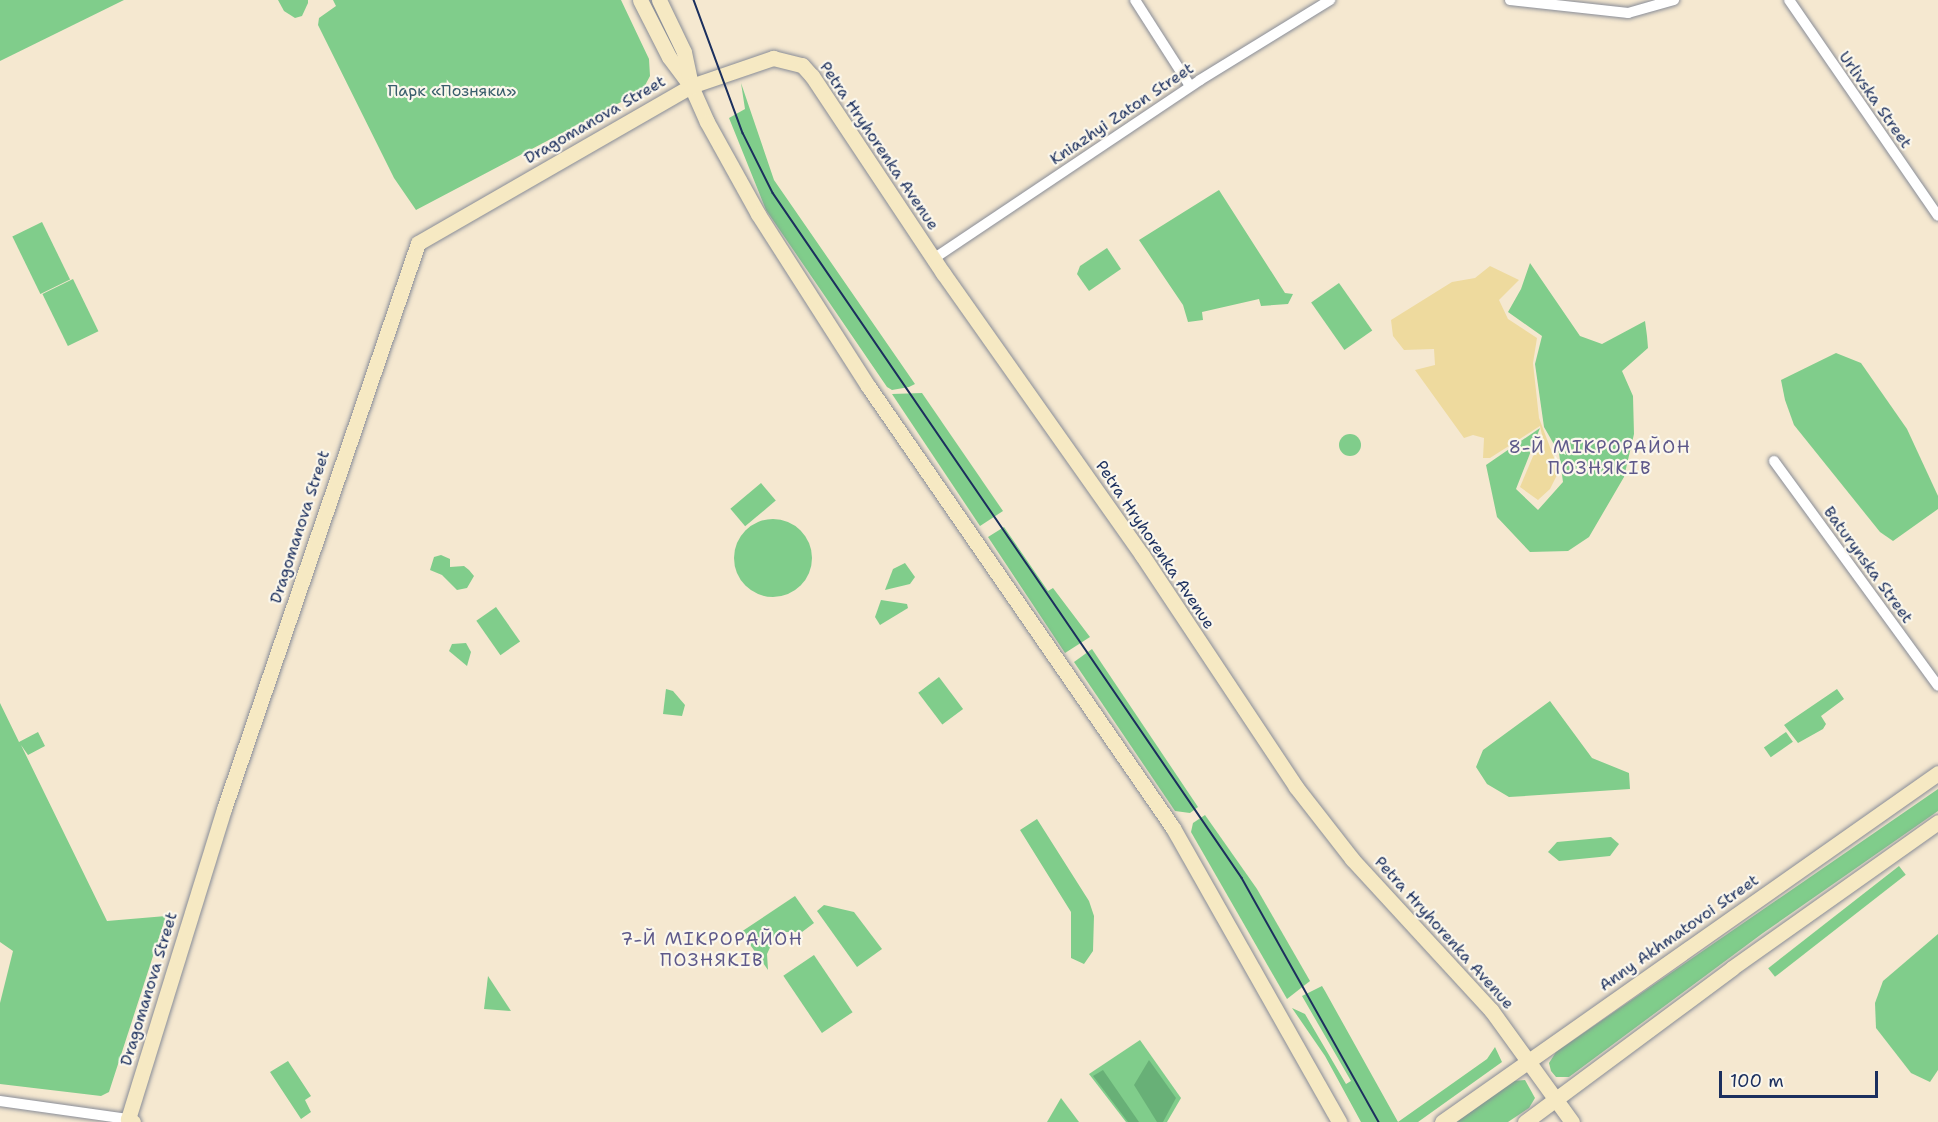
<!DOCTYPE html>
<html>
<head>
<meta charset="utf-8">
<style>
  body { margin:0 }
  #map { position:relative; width:1938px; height:1122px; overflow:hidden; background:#f5e8d0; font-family:"Shantell Sans",sans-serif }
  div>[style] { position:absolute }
  .green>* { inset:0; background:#80cd8b; transform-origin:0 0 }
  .round { border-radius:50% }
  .forest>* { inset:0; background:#68b077 }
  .sand>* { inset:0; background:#eeda9e }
  .roads { filter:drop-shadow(0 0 2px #888c97) drop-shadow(0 0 2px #888c97) }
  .street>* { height:10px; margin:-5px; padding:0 5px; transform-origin:5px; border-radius:5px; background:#fff }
  .secondary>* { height:15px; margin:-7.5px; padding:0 7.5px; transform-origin:7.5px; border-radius:7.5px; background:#f6e9c3 }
  .tram>* { height:1.5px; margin:-0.75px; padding:0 0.75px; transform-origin:0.75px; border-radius:0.75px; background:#1b2f5e }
  span { translate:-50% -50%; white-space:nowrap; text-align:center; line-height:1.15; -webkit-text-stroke:4.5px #fbf7ec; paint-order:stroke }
  .park-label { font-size:16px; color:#395e6c }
  .street-label { font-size:16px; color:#1b2f5e }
  .neighbourhood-label { font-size:18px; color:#5e598a; letter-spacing:1.5px }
  .scale { position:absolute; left:1719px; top:1071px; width:159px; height:27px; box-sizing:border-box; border:3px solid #1b2f5e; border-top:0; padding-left:8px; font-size:18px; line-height:21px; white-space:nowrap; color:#1b2f5e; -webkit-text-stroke:4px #fbf7ec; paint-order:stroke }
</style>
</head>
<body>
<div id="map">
  <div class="green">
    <div style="clip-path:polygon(0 0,124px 0,0 61px)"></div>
    <div style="clip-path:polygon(278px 0,308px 0,308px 3px,302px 16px,295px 18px,284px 11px)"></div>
    <div style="clip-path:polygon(333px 0,621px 0,649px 59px,650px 76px,642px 91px,416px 210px,394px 178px,318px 25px,319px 18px,336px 6px)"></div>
    <div style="clip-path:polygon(741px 83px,774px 180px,915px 384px,909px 387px,892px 390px,887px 387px,766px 210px,729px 118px,745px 109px)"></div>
    <div style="clip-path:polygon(1219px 190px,1285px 293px,1293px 294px,1288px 304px,1261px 306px,1259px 299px,1202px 312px,1203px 320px,1188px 322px,1183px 305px,1139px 240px)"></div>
    <div style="left:42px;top:222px;width:64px;height:33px;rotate:64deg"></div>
    <div style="clip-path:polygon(1107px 248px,1121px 269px,1089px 291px,1077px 274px,1080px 266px)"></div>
    <div style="clip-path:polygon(1530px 263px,1580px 336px,1602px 344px,1645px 321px,1647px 336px,1648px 348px,1622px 371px,1633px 396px,1634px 434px,1624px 477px,1589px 537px,1568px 551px,1530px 552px,1497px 517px,1486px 465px,1540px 428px,1516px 489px,1538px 510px,1563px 482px,1559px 453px,1544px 427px,1535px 364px,1542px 336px,1508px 312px,1521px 289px)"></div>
    <div style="left:73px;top:279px;width:58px;height:34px;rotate:64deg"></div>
    <div style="left:1339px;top:283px;width:58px;height:34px;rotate:55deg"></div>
    <div style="clip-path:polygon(1836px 353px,1861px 363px,1907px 429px,1938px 496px,1938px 509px,1893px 541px,1880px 532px,1794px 425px,1785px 400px,1781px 380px)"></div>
    <div style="clip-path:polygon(922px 393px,1003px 511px,980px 526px,892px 394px)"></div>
    <div class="round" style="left:1339px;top:434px;width:22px;height:22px"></div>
    <div style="left:761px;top:483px;width:23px;height:40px;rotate:50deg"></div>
    <div class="round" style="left:734px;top:519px;width:78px;height:78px"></div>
    <div style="clip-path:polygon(1004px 527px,1048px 591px,1053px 588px,1090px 637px,1065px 653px,988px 537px)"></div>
    <div style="clip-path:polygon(441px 555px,450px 559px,450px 567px,464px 566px,469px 570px,474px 576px,467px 588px,457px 590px,442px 575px,430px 570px,434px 557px)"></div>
    <div style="clip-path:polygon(905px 563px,915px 577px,910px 584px,885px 590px,893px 569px)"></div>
    <div style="clip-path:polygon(881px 600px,907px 604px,908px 608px,880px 625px,875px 617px)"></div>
    <div style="left:496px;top:607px;width:42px;height:24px;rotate:55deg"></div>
    <div style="clip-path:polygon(466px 643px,471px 652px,467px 666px,449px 651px,452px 644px)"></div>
    <div style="clip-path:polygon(1092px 649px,1198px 807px,1190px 813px,1175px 811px,1074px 662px)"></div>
    <div style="left:939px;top:677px;width:40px;height:26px;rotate:53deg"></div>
    <div style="clip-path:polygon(666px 689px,673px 691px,685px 705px,682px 716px,663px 714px)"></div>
    <div style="clip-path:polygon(1837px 689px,1844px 699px,1821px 716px,1826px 724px,1823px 729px,1798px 743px,1784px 725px)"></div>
    <div style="clip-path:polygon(1550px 701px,1592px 758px,1629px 773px,1630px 789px,1509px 797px,1487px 784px,1476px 767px,1483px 750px)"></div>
    <div style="clip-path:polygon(0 703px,19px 742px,38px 732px,45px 746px,28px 755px,21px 745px,107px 921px,166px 916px,109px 1092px,101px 1096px,0 1084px,0 1003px,13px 951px,0 942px)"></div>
    <div style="left:1786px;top:732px;width:12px;height:27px;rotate:55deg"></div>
    <div style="clip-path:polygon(1938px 789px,1938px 811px,1763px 933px,1569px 1077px,1556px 1077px,1551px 1071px,1549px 1063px,1556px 1052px)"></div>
    <div style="clip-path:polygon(1205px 815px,1257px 889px,1310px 981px,1287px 999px,1191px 832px,1193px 823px)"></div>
    <div style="clip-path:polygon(1037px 819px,1089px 901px,1094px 916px,1093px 951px,1084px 964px,1071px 958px,1071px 912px,1020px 830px)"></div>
    <div style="clip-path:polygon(1611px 837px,1619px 844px,1610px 856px,1559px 861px,1548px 852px,1557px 842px)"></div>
    <div style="left:1899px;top:866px;width:11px;height:166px;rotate:52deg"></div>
    <div style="clip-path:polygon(795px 896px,814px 923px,802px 932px,785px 932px,774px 939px,767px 954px,768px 970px,741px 932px)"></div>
    <div style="clip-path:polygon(824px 905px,854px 912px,882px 949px,857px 967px,817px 911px)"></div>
    <div style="clip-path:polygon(1938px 934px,1938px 1070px,1930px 1082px,1911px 1073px,1876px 1028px,1875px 1003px,1883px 981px)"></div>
    <div style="left:814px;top:955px;width:69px;height:37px;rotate:56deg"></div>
    <div style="clip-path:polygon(488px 976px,511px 1011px,484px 1009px)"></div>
    <div style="clip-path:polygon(1322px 986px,1325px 991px,1398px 1122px,1361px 1122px,1325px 1056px,1292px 1008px,1305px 1014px,1346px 1084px,1351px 1081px,1302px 996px)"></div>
    <div style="clip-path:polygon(1140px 1040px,1181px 1098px,1167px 1122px,1126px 1122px,1089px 1074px)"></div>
    <div style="clip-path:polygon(1495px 1047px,1502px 1062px,1418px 1122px,1398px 1122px,1487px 1059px)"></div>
    <div style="clip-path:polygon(288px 1061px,311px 1096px,305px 1100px,311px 1112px,301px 1119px,270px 1072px)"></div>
    <div style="clip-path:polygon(1525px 1080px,1535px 1098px,1529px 1108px,1508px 1122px,1453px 1122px,1513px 1081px)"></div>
    <div style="clip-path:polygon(1061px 1098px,1079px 1122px,1047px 1122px)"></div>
  </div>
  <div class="forest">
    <div style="clip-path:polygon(1149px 1060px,1176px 1098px,1163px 1122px,1157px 1122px,1134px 1085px)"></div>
    <div style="clip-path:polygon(1103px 1070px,1139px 1122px,1128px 1122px,1093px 1076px)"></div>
  </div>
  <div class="sand">
    <div style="clip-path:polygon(1490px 266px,1519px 280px,1499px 300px,1508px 319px,1537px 338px,1533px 363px,1539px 418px,1559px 471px,1550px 489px,1538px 500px,1520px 487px,1542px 435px,1540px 426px,1490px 458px,1483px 458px,1484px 438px,1473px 435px,1464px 438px,1415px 370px,1435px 365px,1434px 349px,1404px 350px,1393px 336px,1391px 320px,1452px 282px,1475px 278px)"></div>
  </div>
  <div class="roads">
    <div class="street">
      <div style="left:1135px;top:0;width:102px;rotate:57.4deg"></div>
      <div style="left:1510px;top:0;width:119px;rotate:6.3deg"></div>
      <div style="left:1628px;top:13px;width:48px;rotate:-15.8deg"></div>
      <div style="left:1789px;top:0;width:262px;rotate:55.4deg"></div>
      <div style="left:933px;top:259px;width:321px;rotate:-33.8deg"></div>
      <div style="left:1200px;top:80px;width:153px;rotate:-31.6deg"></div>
      <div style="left:1774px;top:461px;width:278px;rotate:53.9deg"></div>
      <div style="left:0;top:1101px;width:129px;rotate:8deg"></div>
    </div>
    <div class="secondary">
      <div style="left:640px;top:0;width:64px;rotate:63deg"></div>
      <div style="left:669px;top:57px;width:34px;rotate:53deg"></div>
      <div style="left:659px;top:0;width:58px;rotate:64.3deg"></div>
      <div style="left:684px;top:52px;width:35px;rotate:78deg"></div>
      <div style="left:691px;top:86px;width:39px;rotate:66deg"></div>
      <div style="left:707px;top:122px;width:105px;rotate:61deg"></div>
      <div style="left:758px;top:214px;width:204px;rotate:57.4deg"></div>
      <div style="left:868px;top:386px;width:537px;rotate:55.39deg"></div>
      <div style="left:1173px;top:828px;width:338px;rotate:60.5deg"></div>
      <div style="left:133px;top:1122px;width:6px;rotate:-149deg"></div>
      <div style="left:128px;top:1119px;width:325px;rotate:-72.8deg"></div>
      <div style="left:224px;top:809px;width:598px;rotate:-71.08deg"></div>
      <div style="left:418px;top:243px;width:315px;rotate:-29.9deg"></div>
      <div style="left:691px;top:86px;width:87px;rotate:-18.9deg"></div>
      <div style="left:773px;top:58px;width:30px;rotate:14deg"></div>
      <div style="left:802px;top:65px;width:15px;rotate:48deg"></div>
      <div style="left:812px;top:76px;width:237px;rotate:56.4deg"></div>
      <div style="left:943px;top:273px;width:345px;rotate:54.8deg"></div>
      <div style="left:1142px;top:555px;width:278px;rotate:56.4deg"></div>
      <div style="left:1296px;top:787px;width:91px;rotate:52.1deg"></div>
      <div style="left:1352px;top:859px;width:205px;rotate:47.4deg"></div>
      <div style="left:1491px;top:1010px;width:138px;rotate:54.1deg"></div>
      <div style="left:1442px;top:1122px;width:606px;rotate:-35.13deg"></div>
      <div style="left:1525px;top:1122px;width:258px;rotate:-36.6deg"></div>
      <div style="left:1732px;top:968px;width:252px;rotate:-35.3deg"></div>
    </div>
  </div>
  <div class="tram">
    <div style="left:694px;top:0;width:142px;rotate:69.8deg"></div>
    <div style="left:743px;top:133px;width:67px;rotate:63.4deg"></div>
    <div style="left:773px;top:193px;width:830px;rotate:55.6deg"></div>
    <div style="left:1242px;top:878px;width:280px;rotate:60.7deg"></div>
  </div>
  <div class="park-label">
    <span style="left:452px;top:91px">Парк «Позняки»</span>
  </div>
  <div class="street-label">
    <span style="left:1875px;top:100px;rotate:55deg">Urlivska Street</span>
    <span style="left:1122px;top:114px;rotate:-34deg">Kniazhyi Zaton Street</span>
    <span style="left:595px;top:120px;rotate:-30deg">Dragomanova Street</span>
    <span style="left:879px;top:146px;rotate:56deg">Petra Hryhorenka Avenue</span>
    <span style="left:300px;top:527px;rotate:-72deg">Dragomanova Street</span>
    <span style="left:1155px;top:545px;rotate:56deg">Petra Hryhorenka Avenue</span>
    <span style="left:1868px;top:565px;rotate:54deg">Baturynska Street</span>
    <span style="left:1444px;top:933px;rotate:48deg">Petra Hryhorenka Avenue</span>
    <span style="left:1679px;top:933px;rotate:-35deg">Anny Akhmatovoi Street</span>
    <span style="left:149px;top:989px;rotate:-73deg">Dragomanova Street</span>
  </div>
  <div class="neighbourhood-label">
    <span style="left:1600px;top:458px">8-Й МІКРОРАЙОН<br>ПОЗНЯКІВ</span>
    <span style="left:712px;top:950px">7-Й МІКРОРАЙОН<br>ПОЗНЯКІВ</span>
  </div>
  <div class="scale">100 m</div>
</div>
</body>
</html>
